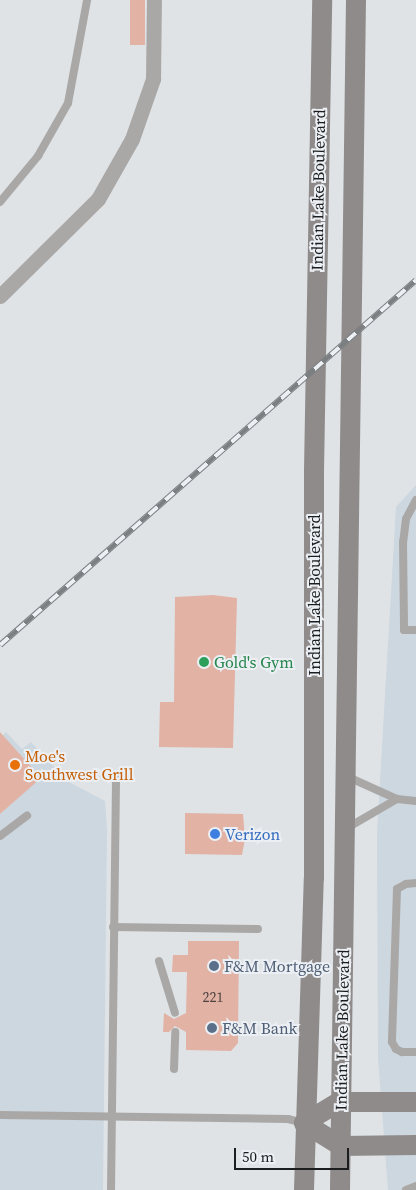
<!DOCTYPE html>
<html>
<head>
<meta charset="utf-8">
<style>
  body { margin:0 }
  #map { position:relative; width:416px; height:1190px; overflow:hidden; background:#dfe3e6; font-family:"Source Serif 4",serif }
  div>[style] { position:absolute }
  .built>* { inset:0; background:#cdd7df }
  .building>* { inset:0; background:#e2b2a5; transform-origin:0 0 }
  .lane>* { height:8px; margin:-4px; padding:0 4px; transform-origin:4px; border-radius:4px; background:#aaa8a7 }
  .street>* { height:15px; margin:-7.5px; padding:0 7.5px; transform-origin:7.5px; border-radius:7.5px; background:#aaa8a7 }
  .secondary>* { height:20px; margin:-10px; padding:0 10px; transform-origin:10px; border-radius:10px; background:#8f8b8a }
  .rail>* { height:5.5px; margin-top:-2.75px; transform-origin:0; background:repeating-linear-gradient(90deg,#ecf0f4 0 11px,#7c7f81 0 22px); box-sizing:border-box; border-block:1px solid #7c7f81 }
  .dots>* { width:14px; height:14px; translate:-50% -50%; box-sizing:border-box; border:2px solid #ecf0f4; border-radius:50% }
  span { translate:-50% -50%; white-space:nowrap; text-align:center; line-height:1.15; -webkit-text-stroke:4px #ecf0f4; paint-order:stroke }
  .number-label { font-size:14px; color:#4e4240 }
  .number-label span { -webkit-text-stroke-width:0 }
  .street-label { font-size:16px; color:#1c1d1e }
  .leisure-label { font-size:16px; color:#27864d }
  .left { translate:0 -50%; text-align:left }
  .food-label { font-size:16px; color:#c56008 }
  .shop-label { font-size:16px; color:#366cbe }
  .service-label { font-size:16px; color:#4e5e75 }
  .scale { position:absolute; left:234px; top:1148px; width:115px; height:22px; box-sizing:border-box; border:2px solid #1c1d1e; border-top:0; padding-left:6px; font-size:15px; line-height:18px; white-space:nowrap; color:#1c1d1e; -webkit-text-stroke:4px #ecf0f4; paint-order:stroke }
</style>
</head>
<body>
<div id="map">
  <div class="built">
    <div style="clip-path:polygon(416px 485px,416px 1190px,388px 1190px,378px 1057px,377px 833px,396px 507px)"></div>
    <div style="clip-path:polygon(6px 732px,22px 749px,31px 742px,67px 781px,105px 801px,107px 830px,103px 1190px,0 1190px,0 738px)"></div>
  </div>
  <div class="building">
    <div style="left:130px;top:0;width:15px;height:45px"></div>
    <div style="clip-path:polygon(213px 595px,237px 598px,233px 748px,159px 747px,160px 702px,174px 702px,175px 597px)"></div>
    <div style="clip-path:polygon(0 732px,41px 778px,0 814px)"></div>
    <div style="clip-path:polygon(185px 813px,243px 814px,245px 839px,242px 855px,185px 854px)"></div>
    <div style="clip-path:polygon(188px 941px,239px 941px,238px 1043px,231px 1051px,186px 1050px,186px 1032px,175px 1026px,169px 1032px,163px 1032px,164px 1013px,174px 1019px,186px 1013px,187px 972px,172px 972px,173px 955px,188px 955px)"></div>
  </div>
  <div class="lane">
    <div style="left:0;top:202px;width:60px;rotate:-50.4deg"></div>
    <div style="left:38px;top:156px;width:61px;rotate:-60.5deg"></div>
    <div style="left:68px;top:103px;width:105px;rotate:-79.5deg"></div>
    <div style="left:416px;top:500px;width:21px;rotate:118deg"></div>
    <div style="left:406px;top:519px;width:23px;rotate:97deg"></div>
    <div style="left:403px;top:542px;width:88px;rotate:89.3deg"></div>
    <div style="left:404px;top:630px;width:12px"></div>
    <div style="left:348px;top:777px;width:54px;rotate:24.2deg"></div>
    <div style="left:397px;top:799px;width:19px;rotate:6deg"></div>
    <div style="left:347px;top:828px;width:58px;rotate:-30.1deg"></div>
    <div style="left:0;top:836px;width:34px;rotate:-37deg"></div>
    <div style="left:416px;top:883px;width:10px;rotate:174deg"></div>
    <div style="left:406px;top:884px;width:10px;rotate:151deg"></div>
    <div style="left:397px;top:889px;width:153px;rotate:91.9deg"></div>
    <div style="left:392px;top:1042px;width:8px;rotate:60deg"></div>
    <div style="left:396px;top:1049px;width:7px;rotate:27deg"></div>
    <div style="left:402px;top:1052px;width:14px"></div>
    <div style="left:113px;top:927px;width:145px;rotate:0.8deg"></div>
    <div style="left:159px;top:961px;width:54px;rotate:72.9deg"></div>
    <div style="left:174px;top:1069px;width:37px;rotate:-88deg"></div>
    <div style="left:0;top:1115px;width:288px;rotate:0.8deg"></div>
    <div style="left:288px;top:1119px;width:16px;rotate:14deg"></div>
    <div style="left:111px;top:1190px;width:415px;rotate:-89.3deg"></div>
    <div style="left:406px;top:1190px;width:11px;rotate:-22deg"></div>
  </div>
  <div class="street">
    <div style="left:0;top:296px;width:138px;rotate:-44.7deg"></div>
    <div style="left:98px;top:199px;width:69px;rotate:-60.5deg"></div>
    <div style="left:132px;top:139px;width:64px;rotate:-70.7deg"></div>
    <div style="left:153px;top:79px;width:79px;rotate:-89.3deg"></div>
  </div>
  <div class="secondary">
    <div style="left:304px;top:1123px;width:44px;rotate:31.9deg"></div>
    <div style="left:341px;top:1146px;width:75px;rotate:-0.8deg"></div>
    <div style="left:304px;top:1123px;width:41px;rotate:-31deg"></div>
    <div style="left:339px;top:1102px;width:77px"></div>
    <div style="left:304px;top:1190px;width:312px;rotate:-88.2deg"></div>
    <div style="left:314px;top:878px;width:407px;rotate:-90deg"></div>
    <div style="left:314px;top:471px;width:471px;rotate:-89deg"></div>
    <div style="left:340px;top:1190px;width:1190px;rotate:-89.23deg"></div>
  </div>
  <div class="rail">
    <div style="left:0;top:645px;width:553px;rotate:-41.26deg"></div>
  </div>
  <div class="dots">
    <div style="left:204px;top:662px;background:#2e9e5b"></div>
    <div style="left:15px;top:765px;background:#e8710a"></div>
    <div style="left:215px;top:834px;background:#3f7fe0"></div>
    <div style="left:214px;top:966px;background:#5c6f8a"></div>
    <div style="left:212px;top:1028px;background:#5c6f8a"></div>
  </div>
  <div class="number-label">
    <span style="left:213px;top:997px">221</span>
  </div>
  <div class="street-label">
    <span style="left:318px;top:190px;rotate:-89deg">Indian Lake Boulevard</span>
    <span style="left:314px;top:595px;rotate:-90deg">Indian Lake Boulevard</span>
    <span style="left:342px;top:1030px;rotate:-89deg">Indian Lake Boulevard</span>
  </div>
  <div class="leisure-label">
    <span class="left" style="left:214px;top:662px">Gold's Gym</span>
  </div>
  <div class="food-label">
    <span class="left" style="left:25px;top:765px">Moe's<br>Southwest Grill</span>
  </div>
  <div class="shop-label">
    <span class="left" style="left:225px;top:834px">Verizon</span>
  </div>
  <div class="service-label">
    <span class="left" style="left:224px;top:966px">F&amp;M Mortgage</span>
    <span class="left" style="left:222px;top:1028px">F&amp;M Bank</span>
  </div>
  <div class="scale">50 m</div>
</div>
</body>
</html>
